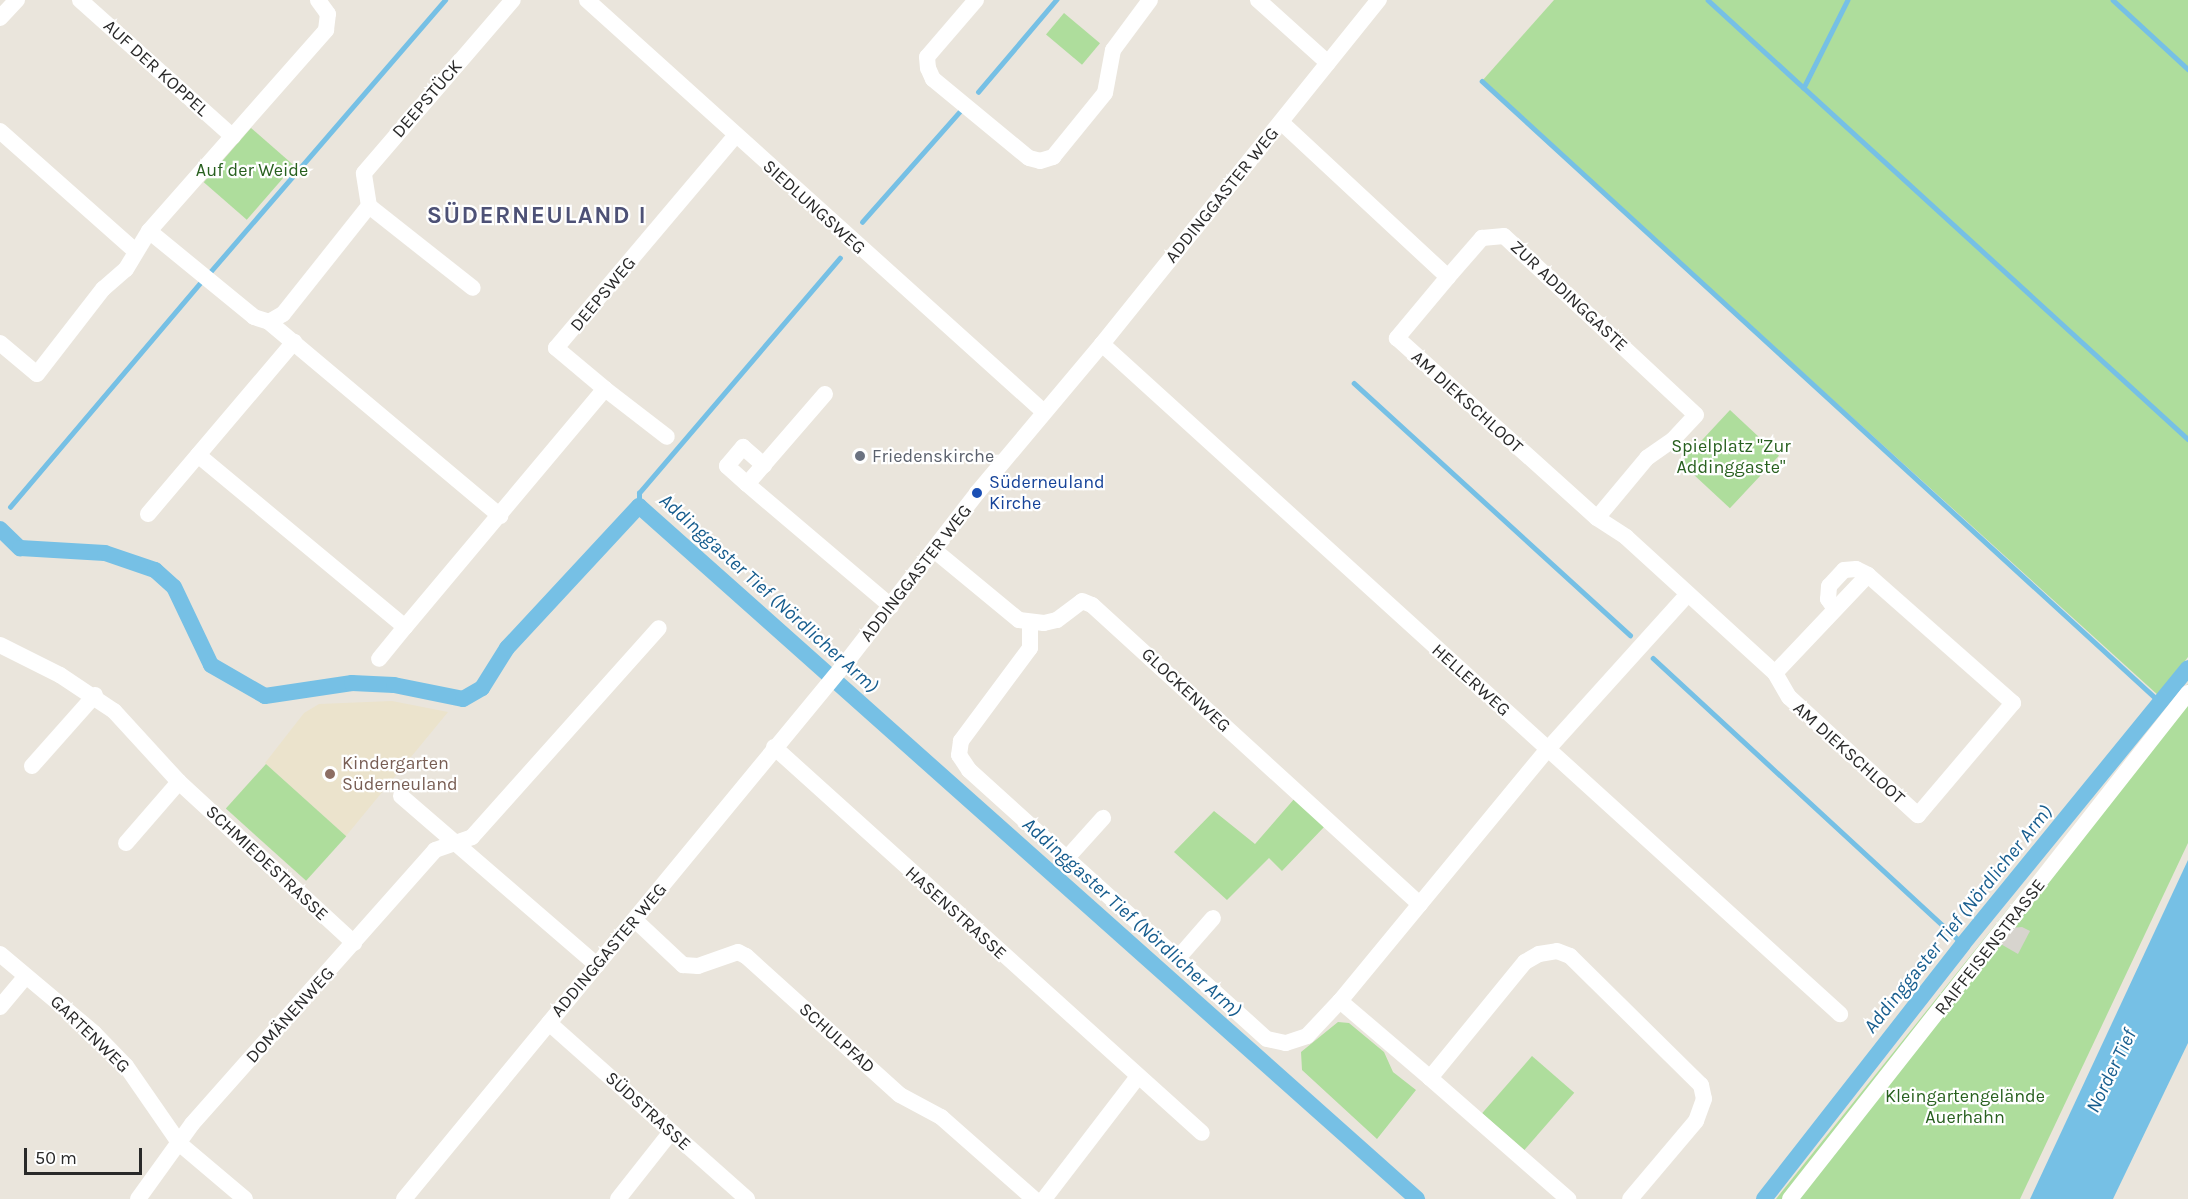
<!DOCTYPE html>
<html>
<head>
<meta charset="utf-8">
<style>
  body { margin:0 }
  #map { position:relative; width:2188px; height:1199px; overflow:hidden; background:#eae5dc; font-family:Karla,sans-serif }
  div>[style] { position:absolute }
  .education>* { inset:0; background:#ebe3cc }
  .green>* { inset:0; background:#aedd9c; transform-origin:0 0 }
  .plaza>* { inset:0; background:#d7d4ce }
  .water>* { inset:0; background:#76c0e5 }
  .stream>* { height:4.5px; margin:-2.25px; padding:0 2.25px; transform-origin:2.25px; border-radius:2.25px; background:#76c0e5 }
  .canal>* { height:16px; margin:-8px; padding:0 8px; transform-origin:8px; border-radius:8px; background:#76c0e5 }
  .minor>* { height:16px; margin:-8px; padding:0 8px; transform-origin:8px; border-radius:8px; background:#fff }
  .dots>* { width:16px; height:16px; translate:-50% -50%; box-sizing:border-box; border:3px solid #fff; border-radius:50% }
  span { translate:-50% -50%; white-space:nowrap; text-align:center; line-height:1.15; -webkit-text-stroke:4.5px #fff; paint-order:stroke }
  .street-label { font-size:18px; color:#292929 }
  .park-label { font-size:18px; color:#28601f }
  .worship-label { font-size:18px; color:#5b616d }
  .left { translate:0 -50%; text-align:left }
  .transit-label { font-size:18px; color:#164399 }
  .education-label { font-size:18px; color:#785e54 }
  .water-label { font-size:20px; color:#175d8e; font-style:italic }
  .district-label { font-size:24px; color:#4d5176; font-weight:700; letter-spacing:1.5px }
  .scale { position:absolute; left:24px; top:1148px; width:118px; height:27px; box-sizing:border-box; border:3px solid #292929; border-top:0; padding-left:8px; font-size:18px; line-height:21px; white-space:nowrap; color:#292929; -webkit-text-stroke:4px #fff; paint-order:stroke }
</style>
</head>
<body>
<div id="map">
  <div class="education">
    <div style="clip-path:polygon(392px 701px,448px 712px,346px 836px,265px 763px,304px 713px,319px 704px)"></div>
  </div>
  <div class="green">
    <div style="clip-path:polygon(1554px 0,2188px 0,2188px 657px,2159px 696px,1482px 81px)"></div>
    <div style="left:1064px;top:13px;width:47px;height:28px;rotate:40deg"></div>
    <div style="left:251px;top:128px;width:57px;height:72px;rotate:41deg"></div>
    <div style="left:1730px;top:410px;width:67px;height:72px;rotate:43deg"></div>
    <div style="clip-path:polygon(2188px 684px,2188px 843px,2020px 1199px,1776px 1199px)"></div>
    <div style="left:266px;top:764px;width:108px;height:60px;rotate:42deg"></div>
    <div style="clip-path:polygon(1295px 798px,1325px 826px,1282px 871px,1269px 858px,1227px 900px,1174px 852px,1214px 811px,1255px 844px)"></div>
    <div style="clip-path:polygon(1338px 1022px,1349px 1023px,1384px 1052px,1393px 1072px,1416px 1090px,1377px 1139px,1302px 1070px,1301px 1052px)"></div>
    <div style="left:1532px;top:1056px;width:56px;height:76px;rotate:41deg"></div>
  </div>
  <div class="plaza">
    <div style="clip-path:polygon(2022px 927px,2030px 931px,2018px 954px,1999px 943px,2010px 928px)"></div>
  </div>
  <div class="water">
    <div style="clip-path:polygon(2188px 860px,2188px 1043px,2113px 1199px,2030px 1199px)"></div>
  </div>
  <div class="stream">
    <div style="left:1708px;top:0;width:130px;rotate:42.5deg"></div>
    <div style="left:1848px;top:0;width:98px;rotate:116.6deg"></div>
    <div style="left:1804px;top:88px;width:520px;rotate:42.43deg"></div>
    <div style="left:2113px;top:0;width:102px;rotate:42.6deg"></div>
    <div style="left:1482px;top:81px;width:921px;rotate:42.49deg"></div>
    <div style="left:978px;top:92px;width:121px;rotate:-49.7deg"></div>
    <div style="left:862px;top:222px;width:149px;rotate:-48.5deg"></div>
    <div style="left:211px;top:271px;width:358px;rotate:-49.2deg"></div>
    <div style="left:1354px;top:383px;width:374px;rotate:42.4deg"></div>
    <div style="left:639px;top:506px;width:13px;rotate:-90deg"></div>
    <div style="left:639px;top:493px;width:309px;rotate:-49.5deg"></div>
    <div style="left:10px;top:507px;width:294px;rotate:-49.7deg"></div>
    <div style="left:1653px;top:658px;width:422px;rotate:42.7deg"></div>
  </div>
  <div class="canal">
    <div style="left:0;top:529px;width:28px;rotate:44deg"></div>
    <div style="left:20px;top:548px;width:85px;rotate:3.4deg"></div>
    <div style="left:105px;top:553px;width:53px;rotate:18.8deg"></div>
    <div style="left:155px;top:570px;width:25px;rotate:42deg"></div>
    <div style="left:174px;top:587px;width:86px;rotate:64.6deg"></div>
    <div style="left:211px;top:665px;width:62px;rotate:29.9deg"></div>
    <div style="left:265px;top:696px;width:88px;rotate:-8.5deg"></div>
    <div style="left:352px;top:683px;width:42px;rotate:2.7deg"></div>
    <div style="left:394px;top:685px;width:70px;rotate:11.5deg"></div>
    <div style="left:463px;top:699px;width:22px;rotate:-30deg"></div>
    <div style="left:482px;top:688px;width:47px;rotate:-58deg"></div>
    <div style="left:507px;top:648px;width:194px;rotate:-47.1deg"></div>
    <div style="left:639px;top:506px;width:1042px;rotate:41.69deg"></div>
    <div style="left:1764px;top:1199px;width:323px;rotate:-52deg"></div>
    <div style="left:1963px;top:944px;width:356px;rotate:-50.8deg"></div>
  </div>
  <div class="minor">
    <div style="left:80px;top:0;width:205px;rotate:41.8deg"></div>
    <div style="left:587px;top:0;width:615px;rotate:42.04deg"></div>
    <div style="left:976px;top:0;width:75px;rotate:130.7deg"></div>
    <div style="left:927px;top:57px;width:11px;rotate:85deg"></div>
    <div style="left:928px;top:68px;width:12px;rotate:66deg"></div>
    <div style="left:933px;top:79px;width:124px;rotate:39.5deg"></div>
    <div style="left:1029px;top:158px;width:11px;rotate:15deg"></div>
    <div style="left:1040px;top:161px;width:14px;rotate:-17deg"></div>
    <div style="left:1053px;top:157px;width:82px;rotate:-50.9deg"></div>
    <div style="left:1105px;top:93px;width:44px;rotate:-79.5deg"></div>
    <div style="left:1113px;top:50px;width:62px;rotate:-53.5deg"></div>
    <div style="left:1258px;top:0;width:94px;rotate:42deg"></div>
    <div style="left:0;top:18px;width:25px;rotate:-47deg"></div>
    <div style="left:1281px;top:122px;width:228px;rotate:42.9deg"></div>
    <div style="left:1448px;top:277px;width:52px;rotate:-48.9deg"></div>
    <div style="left:1482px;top:238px;width:22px;rotate:-5deg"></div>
    <div style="left:1504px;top:236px;width:262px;rotate:43deg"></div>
    <div style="left:1696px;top:415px;width:33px;rotate:133deg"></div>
    <div style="left:1674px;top:439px;width:33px;rotate:145deg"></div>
    <div style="left:1647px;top:458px;width:78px;rotate:129.8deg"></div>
    <div style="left:1597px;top:518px;width:35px;rotate:33deg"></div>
    <div style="left:1626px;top:537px;width:202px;rotate:42.4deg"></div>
    <div style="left:1775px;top:673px;width:28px;rotate:60deg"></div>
    <div style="left:1789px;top:697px;width:175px;rotate:42.5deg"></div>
    <div style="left:1918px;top:815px;width:147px;rotate:-49.7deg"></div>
    <div style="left:2013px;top:703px;width:193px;rotate:-138.6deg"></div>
    <div style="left:1868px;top:575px;width:13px;rotate:-153deg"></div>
    <div style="left:1856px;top:569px;width:12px;rotate:175deg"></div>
    <div style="left:1844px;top:570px;width:22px;rotate:133deg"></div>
    <div style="left:1829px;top:586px;width:13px;rotate:94deg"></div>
    <div style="left:1828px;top:599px;width:12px;rotate:55deg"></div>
    <div style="left:0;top:131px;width:179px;rotate:41.6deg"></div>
    <div style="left:369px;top:206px;width:132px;rotate:38.3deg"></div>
    <div style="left:149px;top:231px;width:136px;rotate:39.3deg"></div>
    <div style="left:254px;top:317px;width:16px;rotate:18deg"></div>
    <div style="left:269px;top:322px;width:16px;rotate:-30deg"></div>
    <div style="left:283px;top:314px;width:138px;rotate:-51.5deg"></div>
    <div style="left:369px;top:206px;width:33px;rotate:-99deg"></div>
    <div style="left:364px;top:173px;width:228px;rotate:-49.3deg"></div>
    <div style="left:1448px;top:277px;width:80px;rotate:129.9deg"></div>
    <div style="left:1397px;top:338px;width:269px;rotate:42deg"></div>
    <div style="left:269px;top:322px;width:302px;rotate:40deg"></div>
    <div style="left:0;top:343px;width:48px;rotate:40deg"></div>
    <div style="left:37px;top:374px;width:108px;rotate:-52.2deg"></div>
    <div style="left:103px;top:289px;width:30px;rotate:-41deg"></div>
    <div style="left:126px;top:269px;width:44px;rotate:-58.8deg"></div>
    <div style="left:149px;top:231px;width:268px;rotate:-48.6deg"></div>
    <div style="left:326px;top:30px;width:16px;rotate:-83deg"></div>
    <div style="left:328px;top:14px;width:17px;rotate:-126deg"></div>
    <div style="left:1102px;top:344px;width:997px;rotate:42.24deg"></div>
    <div style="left:605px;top:389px;width:78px;rotate:37.7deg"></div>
    <div style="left:825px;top:394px;width:119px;rotate:130.9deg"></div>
    <div style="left:747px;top:484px;width:189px;rotate:40.3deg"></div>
    <div style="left:198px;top:455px;width:269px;rotate:39.7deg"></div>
    <div style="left:405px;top:627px;width:41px;rotate:129.1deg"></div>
    <div style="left:747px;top:484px;width:27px;rotate:-138deg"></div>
    <div style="left:727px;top:466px;width:25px;rotate:-50deg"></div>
    <div style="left:743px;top:447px;width:28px;rotate:41deg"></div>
    <div style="left:148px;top:514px;width:226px;rotate:-49.7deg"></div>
    <div style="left:934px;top:550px;width:110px;rotate:39.5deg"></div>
    <div style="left:1019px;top:620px;width:25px;rotate:7deg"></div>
    <div style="left:1044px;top:623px;width:13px;rotate:-13deg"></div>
    <div style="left:1057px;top:620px;width:31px;rotate:-37deg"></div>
    <div style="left:1082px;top:601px;width:11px;rotate:22deg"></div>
    <div style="left:1092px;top:605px;width:444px;rotate:42.4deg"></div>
    <div style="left:1030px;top:624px;width:24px;rotate:90deg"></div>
    <div style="left:1030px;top:648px;width:116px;rotate:126.6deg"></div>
    <div style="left:961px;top:741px;width:14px;rotate:98deg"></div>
    <div style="left:959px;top:755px;width:18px;rotate:56deg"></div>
    <div style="left:969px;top:770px;width:401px;rotate:42.1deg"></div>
    <div style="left:1267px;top:1039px;width:19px;rotate:12deg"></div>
    <div style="left:1286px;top:1043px;width:22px;rotate:-18deg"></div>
    <div style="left:1307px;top:1036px;width:48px;rotate:-46.7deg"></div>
    <div style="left:1340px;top:1001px;width:325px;rotate:-50.5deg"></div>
    <div style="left:1547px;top:750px;width:210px;rotate:-47.9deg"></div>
    <div style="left:405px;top:627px;width:311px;rotate:-50deg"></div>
    <div style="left:605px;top:389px;width:64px;rotate:-140.1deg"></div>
    <div style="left:556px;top:348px;width:279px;rotate:-49.8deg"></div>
    <div style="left:0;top:645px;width:67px;rotate:26.6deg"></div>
    <div style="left:60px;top:675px;width:65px;rotate:33.7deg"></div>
    <div style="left:114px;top:711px;width:96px;rotate:47.5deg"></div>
    <div style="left:179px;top:782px;width:238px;rotate:42.6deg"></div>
    <div style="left:1775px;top:673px;width:135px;rotate:-46.5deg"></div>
    <div style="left:774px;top:747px;width:576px;rotate:42.05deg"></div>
    <div style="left:32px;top:766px;width:95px;rotate:-48.4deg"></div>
    <div style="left:401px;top:796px;width:259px;rotate:40.8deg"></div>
    <div style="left:126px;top:843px;width:81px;rotate:-49deg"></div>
    <div style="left:1067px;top:858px;width:54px;rotate:-48deg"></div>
    <div style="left:635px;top:920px;width:66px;rotate:43.2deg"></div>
    <div style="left:683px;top:965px;width:15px;rotate:4deg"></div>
    <div style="left:698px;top:966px;width:42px;rotate:-19.3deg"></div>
    <div style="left:738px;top:952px;width:9px;rotate:27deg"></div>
    <div style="left:746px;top:956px;width:207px;rotate:42.1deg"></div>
    <div style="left:900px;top:1095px;width:47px;rotate:28.2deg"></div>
    <div style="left:941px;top:1117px;width:124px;rotate:41.4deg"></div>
    <div style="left:0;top:954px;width:123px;rotate:40deg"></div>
    <div style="left:94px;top:1033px;width:46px;rotate:45.9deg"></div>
    <div style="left:126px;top:1066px;width:95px;rotate:55.3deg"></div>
    <div style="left:180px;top:1144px;width:85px;rotate:40.2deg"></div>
    <div style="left:1178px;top:958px;width:53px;rotate:-48.8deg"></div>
    <div style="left:1340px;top:1001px;width:118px;rotate:40.5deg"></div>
    <div style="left:1430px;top:1078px;width:150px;rotate:-50.7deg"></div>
    <div style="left:1525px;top:962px;width:16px;rotate:-30deg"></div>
    <div style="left:1539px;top:954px;width:18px;rotate:-9deg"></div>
    <div style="left:1557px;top:951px;width:14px;rotate:21deg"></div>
    <div style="left:1570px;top:956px;width:184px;rotate:44.6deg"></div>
    <div style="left:1701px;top:1085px;width:14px;rotate:78deg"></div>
    <div style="left:1704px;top:1099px;width:23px;rotate:110deg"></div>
    <div style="left:1696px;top:1121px;width:102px;rotate:130.2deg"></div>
    <div style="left:0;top:1007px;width:40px;rotate:-50deg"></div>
    <div style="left:549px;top:1023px;width:265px;rotate:41.6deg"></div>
    <div style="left:1430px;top:1078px;width:184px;rotate:41.2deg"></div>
    <div style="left:138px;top:1199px;width:92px;rotate:-54.2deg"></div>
    <div style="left:192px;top:1124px;width:366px;rotate:-48.4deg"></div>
    <div style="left:435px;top:850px;width:39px;rotate:-19deg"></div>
    <div style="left:472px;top:837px;width:280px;rotate:-48.2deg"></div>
    <div style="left:404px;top:1199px;width:698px;rotate:-50.52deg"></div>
    <div style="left:848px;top:660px;width:211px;rotate:-52.3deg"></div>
    <div style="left:977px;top:493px;width:194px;rotate:-50deg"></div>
    <div style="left:1102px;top:344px;width:442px;rotate:-51.2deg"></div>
    <div style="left:618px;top:1199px;width:85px;rotate:-51.7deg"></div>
    <div style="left:1044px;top:1199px;width:153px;rotate:-52.5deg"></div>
    <div style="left:1790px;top:1199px;width:644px;rotate:-51.81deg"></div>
  </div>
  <div class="dots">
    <div style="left:860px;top:456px;background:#6b7280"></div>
    <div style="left:977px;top:493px;background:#1a4fb4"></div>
    <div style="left:330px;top:774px;background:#8d6e63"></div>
  </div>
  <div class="street-label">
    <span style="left:156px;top:68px;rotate:42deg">AUF DER KOPPEL</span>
    <span style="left:427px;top:99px;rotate:-49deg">DEEPSTÜCK</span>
    <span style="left:1222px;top:195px;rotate:-51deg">ADDINGGASTER WEG</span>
    <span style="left:814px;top:207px;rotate:42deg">SIEDLUNGSWEG</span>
    <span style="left:603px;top:294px;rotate:-50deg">DEEPSWEG</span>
    <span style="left:1569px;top:296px;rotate:43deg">ZUR ADDINGGASTE</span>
    <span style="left:1467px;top:402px;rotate:42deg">AM DIEKSCHLOOT</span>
    <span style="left:916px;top:573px;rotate:-52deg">ADDINGGASTER WEG</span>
    <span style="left:1471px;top:680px;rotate:42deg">HELLERWEG</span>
    <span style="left:1186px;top:690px;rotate:43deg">GLOCKENWEG</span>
    <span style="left:1849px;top:753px;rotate:42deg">AM DIEKSCHLOOT</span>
    <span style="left:267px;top:863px;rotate:43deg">SCHMIEDESTRASSE</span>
    <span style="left:956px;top:913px;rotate:42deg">HASENSTRASSE</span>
    <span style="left:1990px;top:947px;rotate:-52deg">RAIFFEISENSTRASSE</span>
    <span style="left:609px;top:950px;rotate:-50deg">ADDINGGASTER WEG</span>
    <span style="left:290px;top:1015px;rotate:-48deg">DOMÄNENWEG</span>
    <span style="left:90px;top:1034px;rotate:44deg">GARTENWEG</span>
    <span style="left:837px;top:1038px;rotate:42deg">SCHULPFAD</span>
    <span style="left:648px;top:1111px;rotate:42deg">SÜDSTRASSE</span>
  </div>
  <div class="park-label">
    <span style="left:252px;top:170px">Auf der Weide</span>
    <span style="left:1731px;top:457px">Spielplatz "Zur<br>Addinggaste"</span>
    <span style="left:1965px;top:1107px">Kleingartengelände<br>Auerhahn</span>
  </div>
  <div class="worship-label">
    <span class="left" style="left:872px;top:456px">Friedenskirche</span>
  </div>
  <div class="transit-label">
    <span class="left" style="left:989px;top:493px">Süderneuland<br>Kirche</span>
  </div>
  <div class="education-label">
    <span class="left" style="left:342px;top:774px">Kindergarten<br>Süderneuland</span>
  </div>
  <div class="water-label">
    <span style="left:769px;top:593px;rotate:42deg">Addinggaster Tief (Nördlicher Arm)</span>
    <span style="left:1132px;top:917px;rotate:42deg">Addinggaster Tief (Nördlicher Arm)</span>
    <span style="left:1958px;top:919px;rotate:-51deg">Addinggaster Tief (Nördlicher Arm)</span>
    <span style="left:2111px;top:1071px;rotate:-64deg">Norder Tief</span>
  </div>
  <div class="district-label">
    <span style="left:537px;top:216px">SÜDERNEULAND I</span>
  </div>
  <div class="scale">50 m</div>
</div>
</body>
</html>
